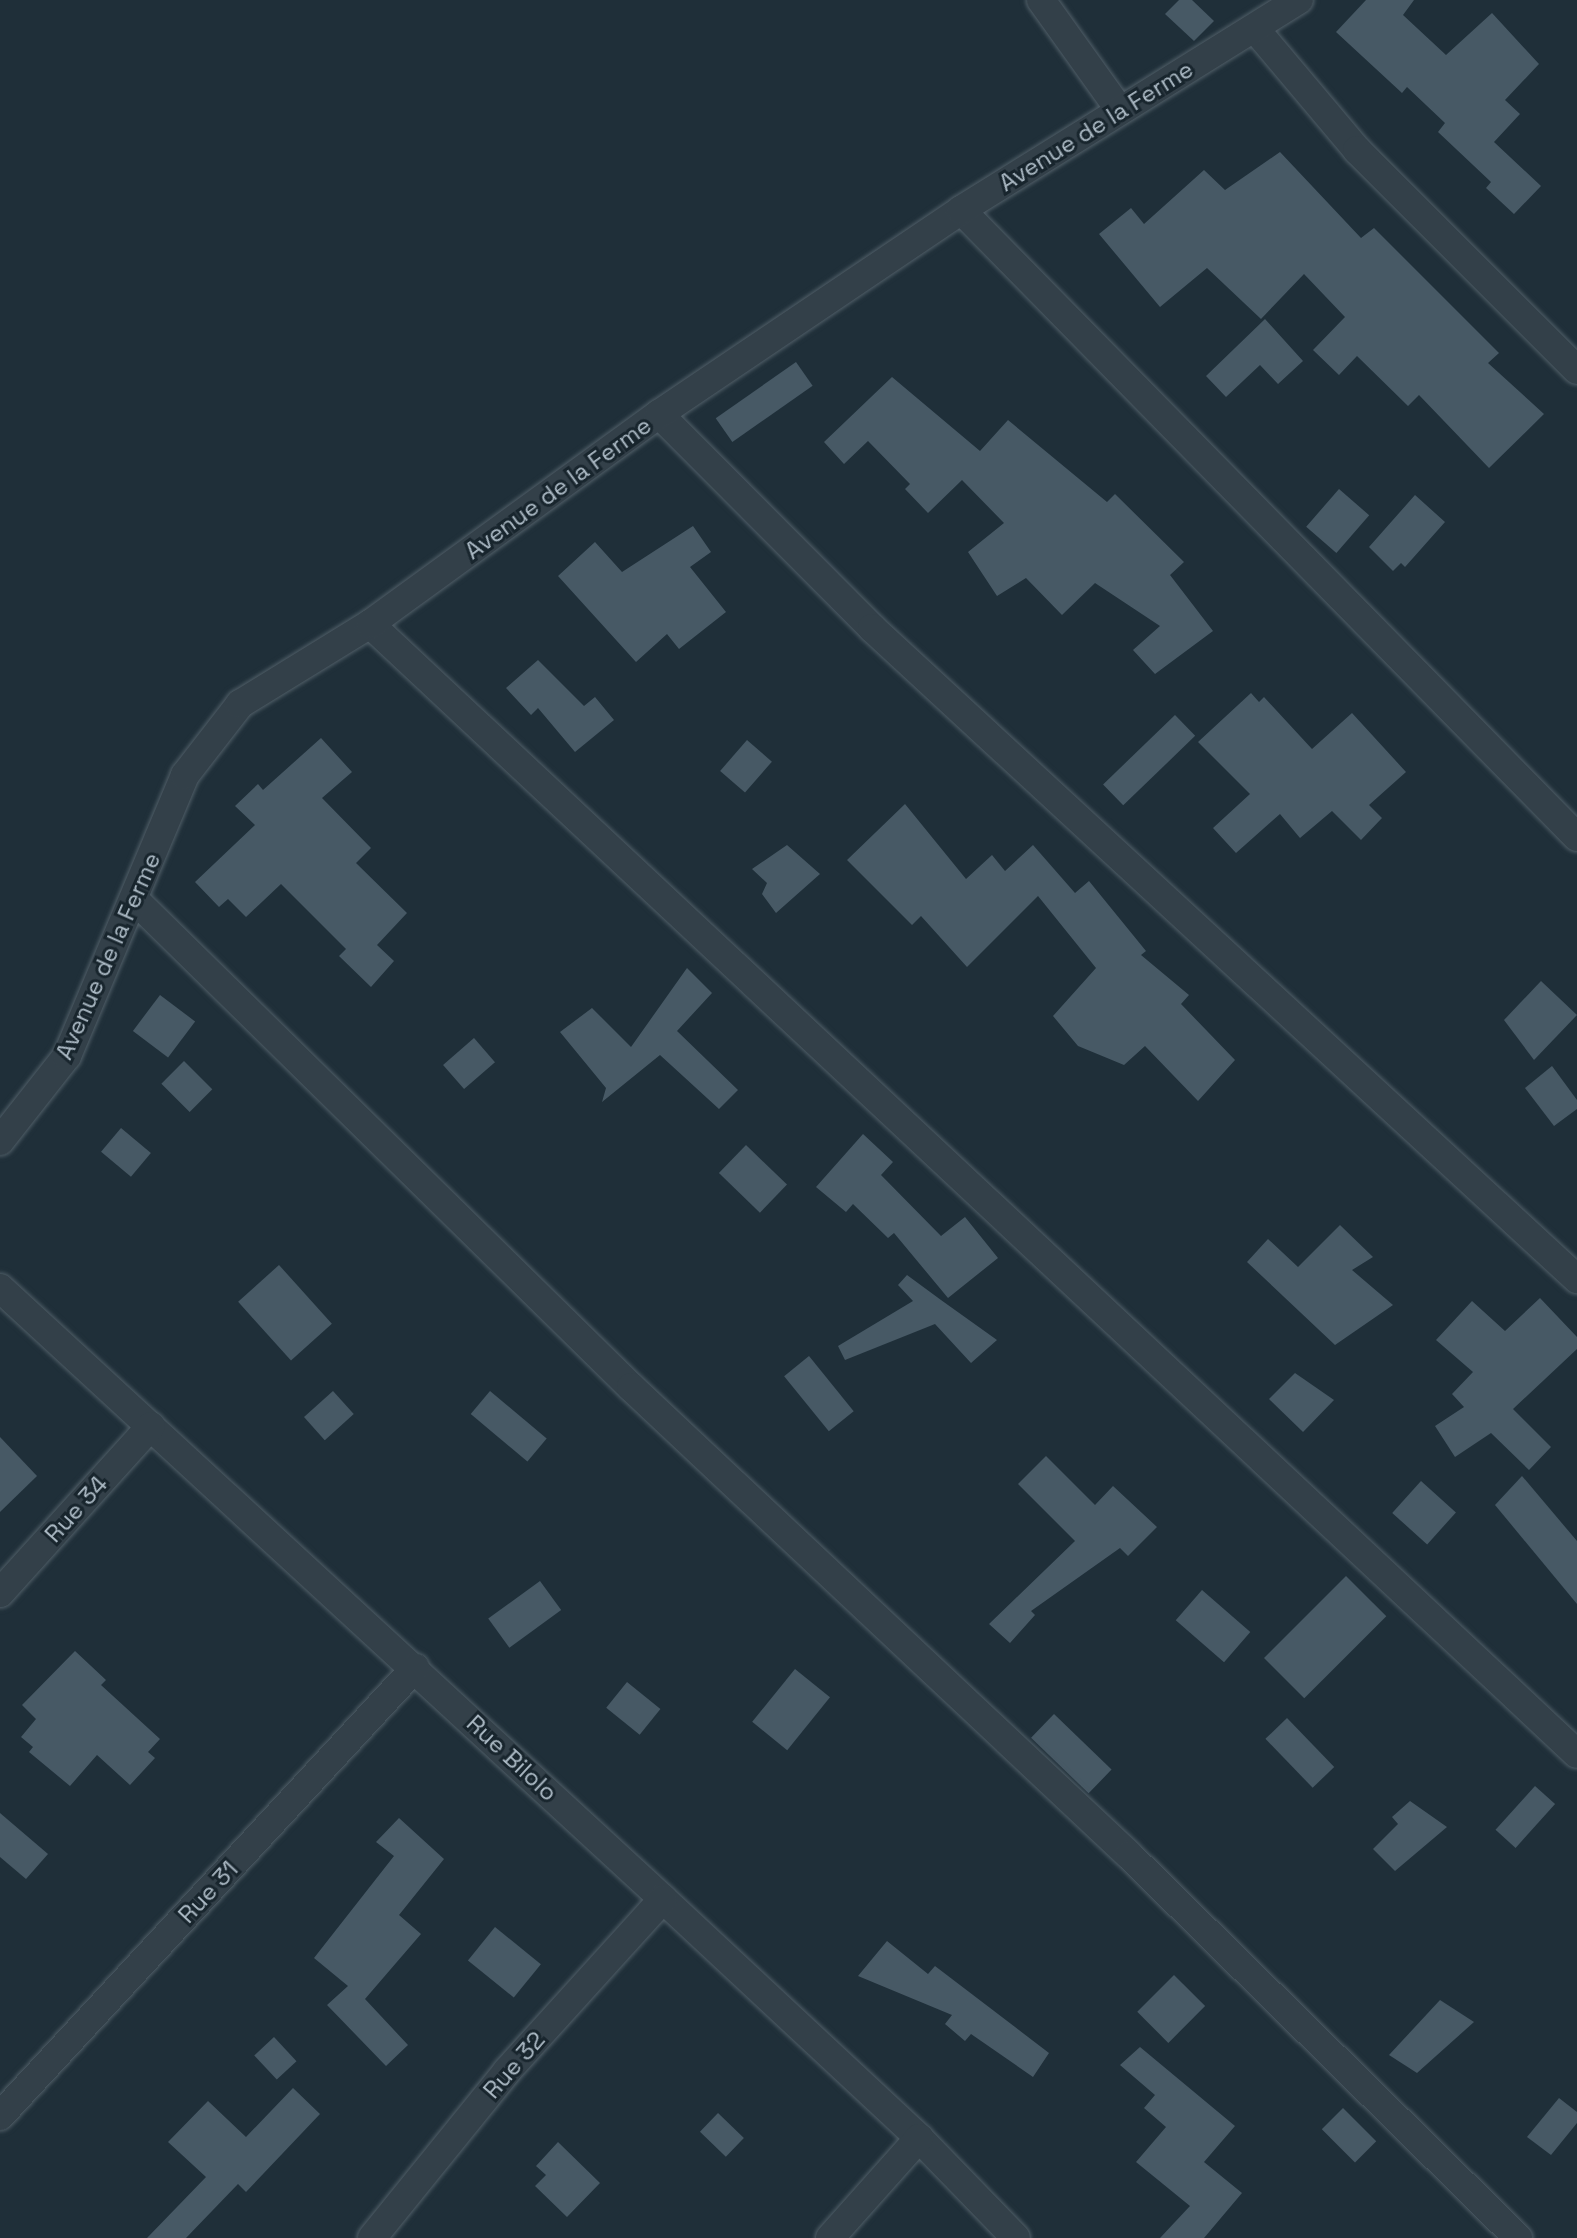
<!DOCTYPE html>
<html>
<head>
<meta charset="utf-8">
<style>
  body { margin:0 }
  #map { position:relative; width:1577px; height:2238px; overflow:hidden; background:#1f2f39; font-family:"Space Grotesk",sans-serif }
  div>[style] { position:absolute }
  .building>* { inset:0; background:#475965; transform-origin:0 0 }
  .roads { filter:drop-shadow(0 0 2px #505e67) drop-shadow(0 0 2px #505e67) }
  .minor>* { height:28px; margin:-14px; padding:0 14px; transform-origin:14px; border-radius:14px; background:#334049 }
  span { translate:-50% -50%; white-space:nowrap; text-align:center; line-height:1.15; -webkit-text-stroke:6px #18252d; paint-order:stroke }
  .street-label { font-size:24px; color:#adbbc6 }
</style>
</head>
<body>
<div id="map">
  <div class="building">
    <div style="clip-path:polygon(1179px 0,1192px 0,1214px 21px,1194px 41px,1165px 14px)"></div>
    <div style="clip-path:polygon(1366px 0,1414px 0,1403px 15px,1446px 55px,1492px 13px,1539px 64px,1505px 100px,1520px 114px,1494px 142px,1541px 186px,1514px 214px,1486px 188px,1491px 182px,1438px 132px,1445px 123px,1407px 87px,1402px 93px,1336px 32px)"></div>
    <div style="clip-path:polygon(1280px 152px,1361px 238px,1374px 228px,1499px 353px,1488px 363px,1544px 414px,1489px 468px,1419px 395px,1408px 406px,1357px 356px,1339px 375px,1313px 350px,1345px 317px,1304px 274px,1261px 319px,1207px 268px,1160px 307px,1099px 234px,1131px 208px,1144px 224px,1204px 170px,1225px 190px)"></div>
    <div style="clip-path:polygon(1265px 319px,1303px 361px,1278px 384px,1260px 365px,1226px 397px,1206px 376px)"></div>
    <div style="left:796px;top:362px;width:29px;height:98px;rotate:55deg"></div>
    <div style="clip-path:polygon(892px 377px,980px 451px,1008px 420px,1107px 502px,1115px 494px,1184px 562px,1170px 575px,1213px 631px,1155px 674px,1133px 650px,1160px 626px,1095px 583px,1062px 615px,1026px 578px,997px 596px,968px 552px,1004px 523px,962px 480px,928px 513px,905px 489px,910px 484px,868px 441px,844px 464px,824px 442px)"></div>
    <div style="left:1339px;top:489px;width:40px;height:50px;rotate:41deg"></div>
    <div style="clip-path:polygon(1415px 495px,1445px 522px,1405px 567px,1401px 563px,1393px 571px,1369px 547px)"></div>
    <div style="clip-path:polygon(693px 526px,711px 552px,690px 567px,726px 612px,679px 649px,667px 634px,636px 662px,558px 576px,595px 542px,622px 572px)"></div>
    <div style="clip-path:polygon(538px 660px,584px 706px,595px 697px,614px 720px,575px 752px,538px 708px,531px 715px,506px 688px)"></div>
    <div style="clip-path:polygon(1251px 693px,1259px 702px,1264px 697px,1312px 749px,1352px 713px,1406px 772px,1369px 805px,1382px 818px,1361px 840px,1332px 811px,1300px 838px,1280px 814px,1236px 853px,1213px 828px,1250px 794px,1198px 742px)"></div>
    <div style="left:1175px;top:715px;width:29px;height:100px;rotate:46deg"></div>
    <div style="clip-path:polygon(321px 738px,352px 772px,322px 798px,371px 848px,356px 863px,407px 913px,377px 945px,394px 961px,371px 987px,339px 956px,346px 949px,281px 884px,246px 917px,228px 899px,219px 907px,195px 882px,255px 825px,235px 806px,258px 784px,263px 790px)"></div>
    <div style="left:747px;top:740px;width:33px;height:41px;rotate:41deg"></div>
    <div style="clip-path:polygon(905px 804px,966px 879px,992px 855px,1005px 871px,1033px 845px,1075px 893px,1089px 881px,1146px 951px,1141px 955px,1189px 995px,1181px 1004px,1235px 1060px,1198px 1101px,1145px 1046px,1124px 1065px,1078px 1046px,1053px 1016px,1096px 968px,1038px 896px,967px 967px,921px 916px,912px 925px,847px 860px)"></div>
    <div style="clip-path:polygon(787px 845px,820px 874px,776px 913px,762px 894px,767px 883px,752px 869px)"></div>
    <div style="clip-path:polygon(687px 968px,712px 993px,677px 1031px,738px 1090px,719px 1109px,660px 1055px,602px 1102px,606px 1088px,560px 1032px,592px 1008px,631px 1047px)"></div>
    <div style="clip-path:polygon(1541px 981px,1577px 1015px,1534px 1060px,1504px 1020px)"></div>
    <div style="left:160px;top:995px;width:44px;height:45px;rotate:37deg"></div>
    <div style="left:474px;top:1038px;width:32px;height:41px;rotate:49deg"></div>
    <div style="left:184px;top:1061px;width:40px;height:32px;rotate:45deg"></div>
    <div style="clip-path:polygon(1552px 1066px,1577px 1100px,1577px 1109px,1554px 1126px,1525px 1088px)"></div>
    <div style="left:121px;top:1128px;width:39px;height:31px;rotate:40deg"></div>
    <div style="clip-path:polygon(863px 1134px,893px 1162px,881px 1175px,941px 1236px,965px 1217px,998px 1258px,948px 1298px,894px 1233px,888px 1238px,853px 1204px,846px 1212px,816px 1187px)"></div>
    <div style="left:746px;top:1145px;width:57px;height:39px;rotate:44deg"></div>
    <div style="clip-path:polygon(1340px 1225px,1373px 1257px,1352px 1270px,1393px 1305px,1335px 1345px,1247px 1262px,1268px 1239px,1298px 1267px)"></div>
    <div style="left:279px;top:1265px;width:79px;height:55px;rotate:48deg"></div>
    <div style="clip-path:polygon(907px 1275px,941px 1300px,997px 1340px,971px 1363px,935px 1324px,845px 1360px,838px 1346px,913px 1301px,898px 1285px)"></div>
    <div style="clip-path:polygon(1540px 1298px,1577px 1337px,1577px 1349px,1513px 1409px,1551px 1447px,1529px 1470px,1491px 1433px,1455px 1457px,1435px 1426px,1464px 1407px,1452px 1394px,1473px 1372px,1436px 1340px,1472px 1301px,1505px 1331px)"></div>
    <div style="left:809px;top:1356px;width:71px;height:32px;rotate:51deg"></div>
    <div style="clip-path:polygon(1295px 1373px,1334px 1400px,1303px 1432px,1269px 1399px)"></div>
    <div style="left:333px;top:1391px;width:31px;height:39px;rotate:48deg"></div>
    <div style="left:490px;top:1391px;width:74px;height:30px;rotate:40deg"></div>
    <div style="clip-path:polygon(0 1437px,37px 1476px,0 1512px)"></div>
    <div style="clip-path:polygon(1046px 1456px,1095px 1505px,1113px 1486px,1157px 1527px,1128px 1556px,1120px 1548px,1031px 1611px,1035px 1615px,1010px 1643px,989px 1624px,1075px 1541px,1018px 1484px)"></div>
    <div style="clip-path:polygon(1522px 1476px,1577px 1541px,1577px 1604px,1495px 1505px)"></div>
    <div style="left:1421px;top:1481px;width:47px;height:43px;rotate:42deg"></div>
    <div style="left:1346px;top:1576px;width:57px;height:116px;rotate:45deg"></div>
    <div style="left:540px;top:1581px;width:36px;height:64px;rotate:54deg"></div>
    <div style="left:1202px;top:1590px;width:64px;height:40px;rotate:41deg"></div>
    <div style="clip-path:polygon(75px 1651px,106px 1680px,101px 1685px,160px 1739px,148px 1752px,155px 1758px,130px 1785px,97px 1755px,70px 1786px,29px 1752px,33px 1747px,21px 1737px,36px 1719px,22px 1705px)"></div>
    <div style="left:795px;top:1669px;width:45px;height:68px;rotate:39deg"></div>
    <div style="left:627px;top:1682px;width:43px;height:33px;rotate:39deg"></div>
    <div style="left:1054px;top:1714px;width:80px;height:33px;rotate:44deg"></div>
    <div style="left:1287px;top:1718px;width:68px;height:30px;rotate:46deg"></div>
    <div style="left:1535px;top:1786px;width:27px;height:59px;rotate:42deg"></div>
    <div style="clip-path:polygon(1410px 1801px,1447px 1827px,1395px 1871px,1373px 1849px,1398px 1824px,1392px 1817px)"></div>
    <div style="clip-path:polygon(0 1813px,48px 1854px,26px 1879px,0 1857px)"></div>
    <div style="clip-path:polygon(399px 1818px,444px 1859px,399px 1915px,421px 1934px,365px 1999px,408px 2045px,386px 2066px,327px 2005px,348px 1986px,314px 1958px,394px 1856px,376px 1842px)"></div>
    <div style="left:495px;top:1927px;width:59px;height:43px;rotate:39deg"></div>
    <div style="clip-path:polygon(887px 1941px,928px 1974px,935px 1966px,1049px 2053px,1033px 2077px,971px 2034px,965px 2041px,945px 2024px,952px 2015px,858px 1976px)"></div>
    <div style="left:1174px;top:1975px;width:44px;height:52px;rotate:45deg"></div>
    <div style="clip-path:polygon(1440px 2000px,1474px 2022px,1417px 2073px,1389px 2055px)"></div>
    <div style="left:274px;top:2037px;width:33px;height:27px;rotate:47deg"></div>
    <div style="clip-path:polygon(1140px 2047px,1235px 2126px,1204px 2162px,1242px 2193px,1204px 2238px,1160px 2238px,1190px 2206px,1136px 2162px,1166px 2127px,1144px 2108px,1155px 2095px,1120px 2065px)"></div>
    <div style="clip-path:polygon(293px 2088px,320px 2114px,246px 2192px,238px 2184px,186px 2238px,147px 2238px,206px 2177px,168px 2142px,208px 2101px,246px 2137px)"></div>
    <div style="clip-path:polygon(1559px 2098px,1577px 2112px,1577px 2123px,1551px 2155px,1527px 2137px)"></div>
    <div style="left:1343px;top:2108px;width:47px;height:30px;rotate:45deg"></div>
    <div style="left:718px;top:2113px;width:36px;height:26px;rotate:44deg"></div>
    <div style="clip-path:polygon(558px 2142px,600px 2183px,567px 2217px,535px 2186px,546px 2175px,536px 2166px)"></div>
  </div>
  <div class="roads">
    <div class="minor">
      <div style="left:1041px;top:0;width:134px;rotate:54.4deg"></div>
      <div style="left:1256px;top:30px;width:157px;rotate:49.9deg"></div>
      <div style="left:1357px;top:150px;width:311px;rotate:45deg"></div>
      <div style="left:961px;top:210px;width:879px;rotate:45.51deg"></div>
      <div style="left:659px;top:414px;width:302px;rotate:45.1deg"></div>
      <div style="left:872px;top:628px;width:960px;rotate:42.72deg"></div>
      <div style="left:370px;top:624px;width:1653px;rotate:43.11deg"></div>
      <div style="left:135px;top:900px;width:695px;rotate:44.48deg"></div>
      <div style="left:631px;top:1387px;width:683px;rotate:43.22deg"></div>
      <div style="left:1129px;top:1855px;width:546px;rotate:44.55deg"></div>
      <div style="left:0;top:1141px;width:108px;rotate:-51.8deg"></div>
      <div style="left:67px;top:1056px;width:305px;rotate:-67.2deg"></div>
      <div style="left:185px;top:775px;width:90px;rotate:-52.2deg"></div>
      <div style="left:240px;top:704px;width:153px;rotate:-31.6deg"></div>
      <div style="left:370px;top:624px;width:357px;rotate:-36deg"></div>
      <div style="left:659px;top:414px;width:364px;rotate:-34deg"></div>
      <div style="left:961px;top:210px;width:398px;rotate:-31.9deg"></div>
      <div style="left:0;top:1288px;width:902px;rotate:42.66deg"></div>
      <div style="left:663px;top:1899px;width:350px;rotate:43deg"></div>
      <div style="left:919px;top:2138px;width:139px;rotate:45.9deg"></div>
      <div style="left:0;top:1593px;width:225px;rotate:-47.9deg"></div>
      <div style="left:0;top:2116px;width:611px;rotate:-47.19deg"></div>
      <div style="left:372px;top:2238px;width:215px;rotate:-51deg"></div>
      <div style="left:507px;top:2071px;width:232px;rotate:-47.8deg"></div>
      <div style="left:830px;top:2238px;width:134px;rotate:-48.3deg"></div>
    </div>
  </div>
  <div class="street-label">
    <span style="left:1096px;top:126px;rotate:-32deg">Avenue de la Ferme</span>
    <span style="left:558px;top:488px;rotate:-36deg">Avenue de la Ferme</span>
    <span style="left:108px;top:956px;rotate:-66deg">Avenue de la Ferme</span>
    <span style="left:76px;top:1509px;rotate:-48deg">Rue 34</span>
    <span style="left:512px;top:1758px;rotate:43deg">Rue Bilolo</span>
    <span style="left:208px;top:1892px;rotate:-47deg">Rue 31</span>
    <span style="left:514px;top:2065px;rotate:-49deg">Rue 32</span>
  </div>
</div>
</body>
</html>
